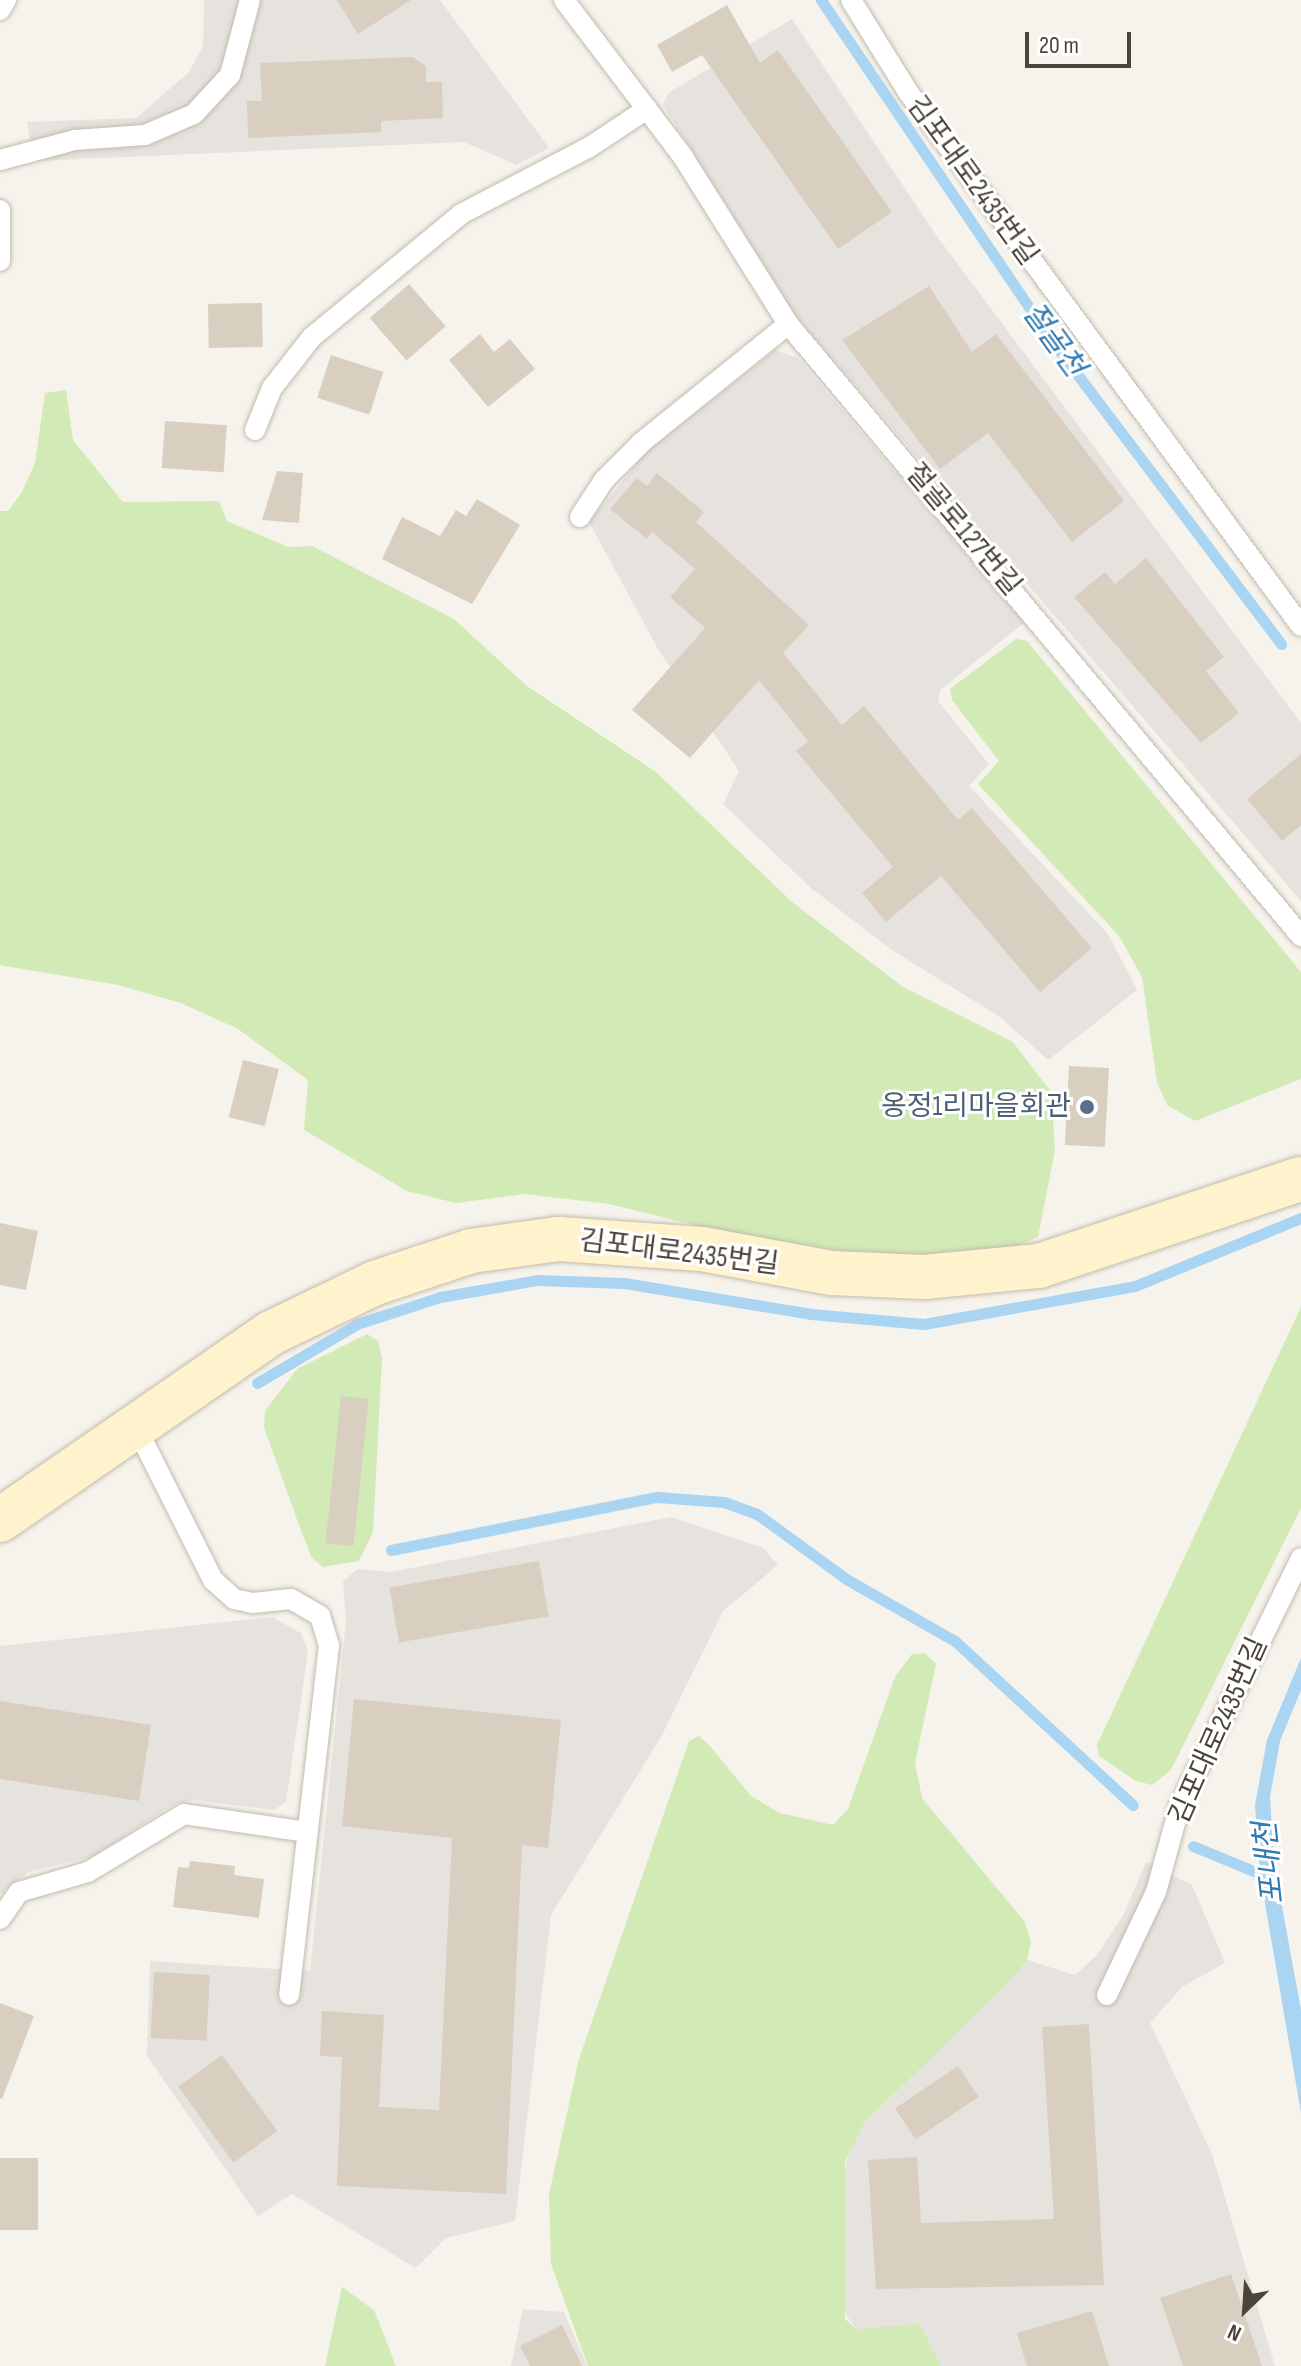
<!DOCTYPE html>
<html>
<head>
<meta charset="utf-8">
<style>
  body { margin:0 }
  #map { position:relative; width:1301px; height:2366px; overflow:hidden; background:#f6f3ec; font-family:"Sofia Sans Condensed","Noto Sans KR",sans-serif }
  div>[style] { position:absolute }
  .industrial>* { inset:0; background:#e6e2dd }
  .green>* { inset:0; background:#d2eab5 }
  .water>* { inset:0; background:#a9d4f2 }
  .stream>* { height:11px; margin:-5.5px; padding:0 5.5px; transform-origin:5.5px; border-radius:5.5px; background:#a9d4f2 }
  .building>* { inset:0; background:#d8cfc1; transform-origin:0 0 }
  .roads { filter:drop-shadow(0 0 2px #c2bbae) drop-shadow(0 0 2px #c2bbae) }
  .lane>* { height:20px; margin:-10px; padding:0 10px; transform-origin:10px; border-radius:10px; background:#fff }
  .secondary>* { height:44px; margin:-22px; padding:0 22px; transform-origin:22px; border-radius:22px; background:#fff3cd }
  .dots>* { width:22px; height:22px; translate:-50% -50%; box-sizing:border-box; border:4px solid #fff; border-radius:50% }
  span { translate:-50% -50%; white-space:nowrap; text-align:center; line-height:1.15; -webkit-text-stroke:6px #fff; paint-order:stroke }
  .street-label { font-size:28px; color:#4b4439 }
  .service-label { font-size:28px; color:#4e5e75 }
  .right { translate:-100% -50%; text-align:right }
  .water-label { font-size:30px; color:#2e7ab2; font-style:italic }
  .north { position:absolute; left:1205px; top:2270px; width:80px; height:80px; -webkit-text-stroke:6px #fff; paint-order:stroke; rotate:205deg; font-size:22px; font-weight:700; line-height:32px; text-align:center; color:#4b4439 }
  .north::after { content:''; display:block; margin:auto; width:28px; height:36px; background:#4b4439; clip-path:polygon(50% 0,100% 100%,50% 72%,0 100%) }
  .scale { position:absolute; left:1025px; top:32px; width:106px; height:36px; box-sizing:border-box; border:4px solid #4b4439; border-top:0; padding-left:10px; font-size:24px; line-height:28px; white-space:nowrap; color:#4b4439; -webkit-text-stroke:6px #fff; paint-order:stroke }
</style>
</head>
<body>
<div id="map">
  <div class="industrial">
    <div style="clip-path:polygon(204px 0,440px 0,549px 148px,516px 165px,464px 142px,34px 161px,27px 122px,136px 118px,189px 72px,203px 46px)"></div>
    <div style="clip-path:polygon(792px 19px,936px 235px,1301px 723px,1301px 901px,795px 315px,663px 105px,668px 93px)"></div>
    <div style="clip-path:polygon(775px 350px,798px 358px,1024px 623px,940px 690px,938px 701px,989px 764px,969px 786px,1108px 934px,1137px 990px,1048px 1060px,1000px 1017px,892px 950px,811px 888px,723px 804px,739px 771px,658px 649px,589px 522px,647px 451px)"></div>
    <div style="clip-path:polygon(671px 1517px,763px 1548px,778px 1565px,723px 1611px,661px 1737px,551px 1915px,515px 2221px,446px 2238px,416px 2268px,292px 2194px,258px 2216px,147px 2056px,150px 1961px,310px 1971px,346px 1621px,343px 1581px,358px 1569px,391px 1572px)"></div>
    <div style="clip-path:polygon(272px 1617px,301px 1633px,308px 1652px,286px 1802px,274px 1810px,193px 1800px,174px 1804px,94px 1856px,28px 1872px,0 1894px,0 1646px)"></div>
    <div style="clip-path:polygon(1146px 1862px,1192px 1885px,1225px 1963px,1182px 1987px,1150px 2023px,1212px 2154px,1275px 2366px,941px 2366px,920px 2325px,856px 2329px,841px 2307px,840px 2190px,851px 2144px,864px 2123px,1027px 1960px,1075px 1975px,1097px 1955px,1124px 1914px)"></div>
    <div style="clip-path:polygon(523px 2309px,564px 2312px,587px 2366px,511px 2366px)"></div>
  </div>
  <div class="green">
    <div style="clip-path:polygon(66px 390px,73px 440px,123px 502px,219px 501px,227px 521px,288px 547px,312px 546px,454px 619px,527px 686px,656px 772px,792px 902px,903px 987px,1013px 1042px,1051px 1092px,1055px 1150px,1038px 1237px,1015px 1247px,933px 1258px,879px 1257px,719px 1231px,609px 1204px,525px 1194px,456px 1203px,407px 1191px,304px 1130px,308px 1080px,238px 1029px,181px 1003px,118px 985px,0 965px,0 511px,8px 511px,22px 492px,35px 463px,45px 393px)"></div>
    <div style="clip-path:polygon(1016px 639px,1027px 641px,1301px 972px,1301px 1079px,1195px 1121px,1167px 1105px,1157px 1082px,1142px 977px,1119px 936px,978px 784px,999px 761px,952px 700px,950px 689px)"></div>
    <div style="clip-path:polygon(1301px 1307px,1301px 1508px,1171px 1770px,1152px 1785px,1136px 1781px,1099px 1756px,1097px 1745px)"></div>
    <div style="clip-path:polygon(367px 1334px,378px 1341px,382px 1359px,373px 1532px,359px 1561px,323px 1567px,312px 1558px,300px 1528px,264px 1427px,265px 1411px,297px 1369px)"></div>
    <div style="clip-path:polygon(925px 1653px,936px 1664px,915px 1763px,922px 1798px,1025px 1922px,1031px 1942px,1027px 1960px,1007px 1983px,864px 2123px,845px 2162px,845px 2319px,856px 2329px,920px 2324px,941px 2366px,588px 2366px,551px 2264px,549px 2194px,579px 2059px,689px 1741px,699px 1736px,710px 1746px,751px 1796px,780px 1813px,833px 1825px,848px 1809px,895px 1677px,912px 1654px)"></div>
    <div style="clip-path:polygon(342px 2287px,374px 2310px,396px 2366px,325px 2366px)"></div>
  </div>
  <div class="water">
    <div style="clip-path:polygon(1301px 1658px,1301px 1690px,1280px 1741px,1270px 1797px,1274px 1863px,1301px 2010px,1301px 2113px,1260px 1874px,1255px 1805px,1267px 1740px)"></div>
  </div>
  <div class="stream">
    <div style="left:821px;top:0;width:407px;rotate:55.9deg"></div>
    <div style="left:1049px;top:337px;width:385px;rotate:52.9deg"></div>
    <div style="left:257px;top:1383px;width:116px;rotate:-30.5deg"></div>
    <div style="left:357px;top:1324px;width:87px;rotate:-18deg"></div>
    <div style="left:440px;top:1297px;width:98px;rotate:-9.9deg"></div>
    <div style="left:537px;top:1280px;width:87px;rotate:2deg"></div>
    <div style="left:624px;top:1283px;width:190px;rotate:9.4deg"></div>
    <div style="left:811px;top:1314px;width:113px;rotate:5.1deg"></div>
    <div style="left:924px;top:1324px;width:214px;rotate:-10.2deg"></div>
    <div style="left:1135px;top:1286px;width:179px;rotate:-22.3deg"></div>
    <div style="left:391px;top:1550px;width:271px;rotate:-11.3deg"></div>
    <div style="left:657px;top:1497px;width:67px;rotate:4.3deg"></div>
    <div style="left:724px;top:1502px;width:35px;rotate:20deg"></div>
    <div style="left:757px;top:1514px;width:112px;rotate:36deg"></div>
    <div style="left:848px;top:1580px;width:123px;rotate:29.7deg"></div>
    <div style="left:955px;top:1641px;width:242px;rotate:42.7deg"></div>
    <div style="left:1193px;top:1846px;width:81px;rotate:22.5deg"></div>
  </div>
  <div class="building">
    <div style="clip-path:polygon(337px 0,411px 0,358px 34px)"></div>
    <div style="clip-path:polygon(727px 5px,760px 63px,778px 50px,892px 212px,838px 249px,702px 55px,672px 72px,657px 45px)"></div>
    <div style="clip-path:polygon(413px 57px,426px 66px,426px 82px,442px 82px,443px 118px,381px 121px,381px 132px,248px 138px,247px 101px,262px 101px,260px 63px)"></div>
    <div style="left:409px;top:284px;width:56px;height:52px;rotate:49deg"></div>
    <div style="clip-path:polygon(929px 286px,972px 352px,996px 334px,1124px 501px,1072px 542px,988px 433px,940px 469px,842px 340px)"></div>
    <div style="left:262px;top:303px;width:44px;height:54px;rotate:89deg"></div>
    <div style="clip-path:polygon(480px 334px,494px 352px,510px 339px,535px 369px,488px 407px,449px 360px)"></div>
    <div style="left:331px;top:355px;width:55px;height:45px;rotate:18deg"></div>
    <div style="left:165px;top:421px;width:62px;height:47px;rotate:4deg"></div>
    <div style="clip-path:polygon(277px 471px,303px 473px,299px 523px,262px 520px)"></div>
    <div style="clip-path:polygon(657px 473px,704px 512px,696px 522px,809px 625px,783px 653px,842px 725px,864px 706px,958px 820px,972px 808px,1092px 948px,1040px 992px,941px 876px,886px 922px,862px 893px,893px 867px,796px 751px,808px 741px,759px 680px,690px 758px,632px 710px,705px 628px,670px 597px,695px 569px,652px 532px,647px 539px,610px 509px,637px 478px,647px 486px)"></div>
    <div style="clip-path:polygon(477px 499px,520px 525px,472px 604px,382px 559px,402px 517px,440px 536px,456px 510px,466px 516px)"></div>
    <div style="clip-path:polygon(1146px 558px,1224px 657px,1206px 671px,1239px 713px,1201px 743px,1074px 597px,1105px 572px,1115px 584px)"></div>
    <div style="clip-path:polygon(1301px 754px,1301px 825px,1282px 841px,1247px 799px)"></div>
    <div style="left:243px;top:1060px;width:37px;height:59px;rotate:14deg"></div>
    <div style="left:1069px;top:1066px;width:40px;height:79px;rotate:3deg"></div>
    <div style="clip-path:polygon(0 1223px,38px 1231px,26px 1290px,0 1285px)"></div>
    <div style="left:341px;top:1396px;width:28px;height:148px;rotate:6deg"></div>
    <div style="left:539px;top:1561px;width:56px;height:152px;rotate:80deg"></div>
    <div style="clip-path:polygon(354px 1699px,561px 1720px,548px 1848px,522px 1845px,506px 2194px,337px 2186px,342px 2057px,320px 2056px,322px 2011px,384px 2015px,379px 2107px,439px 2110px,452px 1838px,342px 1826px)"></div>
    <div style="left:0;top:1701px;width:153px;height:77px;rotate:9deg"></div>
    <div style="clip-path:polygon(190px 1861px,235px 1866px,234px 1875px,264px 1879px,259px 1918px,173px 1907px,178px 1867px,189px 1868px)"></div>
    <div style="left:154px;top:1972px;width:56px;height:66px;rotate:3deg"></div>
    <div style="clip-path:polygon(0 2003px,34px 2016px,2px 2099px,0 2098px)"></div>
    <div style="clip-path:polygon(1089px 2024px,1104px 2285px,876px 2289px,868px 2160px,917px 2157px,921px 2223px,1054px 2219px,1042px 2027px)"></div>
    <div style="left:222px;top:2055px;width:94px;height:54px;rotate:54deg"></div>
    <div style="left:958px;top:2066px;width:37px;height:76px;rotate:56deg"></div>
    <div style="left:0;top:2158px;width:38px;height:72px"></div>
    <div style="clip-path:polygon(1231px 2274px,1262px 2366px,1183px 2366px,1160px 2298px)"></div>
    <div style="clip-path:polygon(1092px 2311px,1109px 2366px,1027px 2366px,1017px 2333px)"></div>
    <div style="clip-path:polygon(562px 2325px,582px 2366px,530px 2366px,520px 2346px)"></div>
  </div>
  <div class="roads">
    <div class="lane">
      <div style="left:564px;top:0;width:197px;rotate:52.8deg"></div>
      <div style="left:683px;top:157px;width:197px;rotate:57.8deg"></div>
      <div style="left:788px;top:324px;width:799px;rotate:50.03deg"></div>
      <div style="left:851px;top:0;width:108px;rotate:58.2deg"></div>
      <div style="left:908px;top:92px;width:663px;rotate:53.65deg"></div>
      <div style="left:0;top:10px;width:12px;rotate:-59deg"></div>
      <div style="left:0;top:160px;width:78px;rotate:-14.9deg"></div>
      <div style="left:75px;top:140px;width:70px;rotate:-4.1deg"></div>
      <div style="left:145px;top:135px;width:53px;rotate:-23.2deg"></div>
      <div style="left:194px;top:114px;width:53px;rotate:-47.3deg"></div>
      <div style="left:230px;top:75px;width:78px;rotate:-75.1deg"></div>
      <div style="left:0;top:210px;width:51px;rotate:90deg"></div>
      <div style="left:255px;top:430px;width:45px;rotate:-68deg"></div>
      <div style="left:272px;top:388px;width:65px;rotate:-51.9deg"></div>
      <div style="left:312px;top:337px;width:193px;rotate:-39.5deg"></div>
      <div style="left:461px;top:214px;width:143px;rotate:-27.5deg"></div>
      <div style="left:588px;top:148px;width:71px;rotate:-33.5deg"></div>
      <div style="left:580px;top:517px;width:44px;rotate:-57deg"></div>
      <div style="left:604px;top:480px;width:54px;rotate:-45deg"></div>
      <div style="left:642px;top:442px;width:188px;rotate:-38.9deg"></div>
      <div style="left:135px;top:1425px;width:174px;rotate:63.3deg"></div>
      <div style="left:213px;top:1580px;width:28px;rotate:42deg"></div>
      <div style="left:234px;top:1599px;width:19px;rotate:12deg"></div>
      <div style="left:253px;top:1603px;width:38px;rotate:-6deg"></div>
      <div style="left:291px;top:1599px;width:34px;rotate:30deg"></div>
      <div style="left:320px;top:1616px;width:30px;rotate:73deg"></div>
      <div style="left:329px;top:1645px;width:352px;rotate:96.5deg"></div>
      <div style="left:0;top:1919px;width:33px;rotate:-55deg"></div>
      <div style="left:19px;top:1892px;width:72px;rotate:-16.2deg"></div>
      <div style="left:88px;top:1872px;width:112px;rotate:-31.1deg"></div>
      <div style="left:184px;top:1814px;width:125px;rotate:8.3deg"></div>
      <div style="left:1107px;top:1995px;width:114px;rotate:-64.6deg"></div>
      <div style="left:1156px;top:1892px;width:90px;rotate:-74.6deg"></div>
      <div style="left:1180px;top:1805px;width:275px;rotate:-63.9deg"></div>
    </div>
    <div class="secondary">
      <div style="left:0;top:1520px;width:329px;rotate:-34.6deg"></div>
      <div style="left:271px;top:1333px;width:115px;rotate:-25.7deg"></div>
      <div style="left:375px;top:1283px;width:101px;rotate:-18.4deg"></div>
      <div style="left:471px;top:1251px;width:89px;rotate:-7.8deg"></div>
      <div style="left:559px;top:1239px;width:143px;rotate:4deg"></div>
      <div style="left:702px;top:1249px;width:132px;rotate:10.5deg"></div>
      <div style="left:832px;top:1273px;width:92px;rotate:2.5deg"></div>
      <div style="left:924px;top:1277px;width:116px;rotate:-5.5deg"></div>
      <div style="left:1039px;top:1266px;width:276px;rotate:-18.4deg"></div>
    </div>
  </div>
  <div class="dots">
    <div style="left:1087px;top:1107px;background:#5c6f8a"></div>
  </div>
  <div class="street-label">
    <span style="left:972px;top:181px;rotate:54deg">김포대로2435번길</span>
    <span style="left:963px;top:530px;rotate:50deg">절골로127번길</span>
    <span style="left:679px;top:1253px;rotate:7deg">김포대로2435번길</span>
    <span style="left:1219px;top:1731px;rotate:-66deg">김포대로2435번길</span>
  </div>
  <div class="service-label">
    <span class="right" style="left:1071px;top:1107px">옹정1리마을회관</span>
  </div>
  <div class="water-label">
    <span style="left:1053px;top:340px;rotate:54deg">절골천</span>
    <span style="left:1270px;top:1863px;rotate:-96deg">포내천</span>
  </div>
  <div class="north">N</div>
  <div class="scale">20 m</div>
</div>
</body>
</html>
